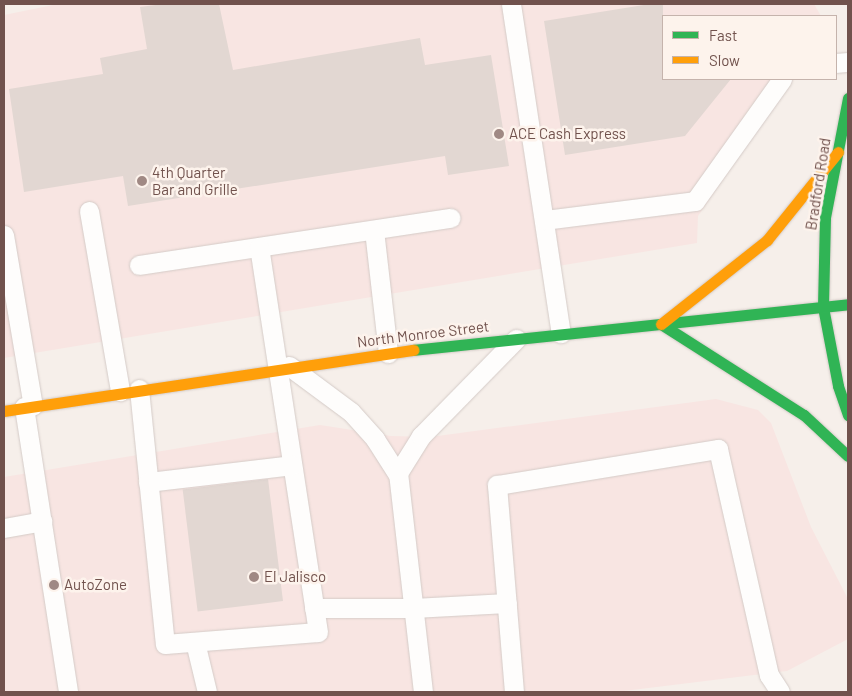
<!DOCTYPE html>
<html>
<head>
<meta charset="utf-8">
<style>
  body { margin:0 }
  #map { position:relative; width:852px; height:696px; overflow:hidden; background:#f6efea; font-family:Barlow,sans-serif }
  div>[style] { position:absolute }
  .commercial>* { inset:0; background:#f8e5e2 }
  .building>* { inset:0; background:#e2d7d2; transform-origin:0 0 }
  .roads { filter:drop-shadow(0 0 1px #d4cbc7) drop-shadow(0 0 1px #d4cbc7) }
  .lane>* { height:19px; margin:-9.5px; padding:0 9.5px; transform-origin:9.5px; border-radius:9.5px; background:#fefdfc }
  .fast>* { height:11px; margin:-5.5px; padding:0 5.5px; transform-origin:5.5px; border-radius:5.5px; background:#30b455 }
  .slow>* { height:11px; margin:-5.5px; padding:0 5.5px; transform-origin:5.5px; border-radius:5.5px; background:#ff9f0a }
  .dots>* { width:14px; height:14px; translate:-50% -50%; box-sizing:border-box; border:2px solid #fdf3ec; border-radius:50% }
  span { translate:-50% -50%; white-space:nowrap; text-align:center; line-height:1.15; -webkit-text-stroke:5px #fdf3ec; paint-order:stroke }
  .poi-label { font-size:15px; color:#71524d }
  .left { translate:0 -50%; text-align:left }
  .street-label { font-size:15px; color:#71524d }
  .frame { position:absolute; inset:0; border:5px solid #71524d; pointer-events:none }
  .legend { position:absolute; left:662px; top:15px; width:175px; height:65px; box-sizing:border-box; background:#fdf3ec; border:1px solid #c5b3ac; margin:0; padding:6px 9px; list-style:none; font-size:15px; color:#71524d }
  .legend li { display:flex; align-items:center; gap:10px; height:25px }
  .legend b { width:25px; border:1px solid #c5b3ac }
</style>
</head>
<body>
<div id="map">
  <div class="commercial">
    <div style="clip-path:polygon(58px 4px,814px 4px,821px 16px,663px 16px,663px 79px,793px 79px,698px 216px,697px 243px,4px 358px,4px 15px)"></div>
    <div style="clip-path:polygon(716px 399px,758px 410px,771px 423px,811px 527px,848px 599px,848px 639px,787px 671px,616px 692px,4px 692px,4px 477px,320px 425px,391px 436px,430px 437px)"></div>
  </div>
  <div class="building">
    <div style="clip-path:polygon(163px 4px,219px 4px,233px 70px,420px 38px,425px 65px,491px 55px,509px 166px,448px 175px,445px 156px,128px 206px,123px 176px,24px 192px,9px 89px,103px 74px,100px 58px,147px 49px,140px 7px)"></div>
    <div style="clip-path:polygon(650px 4px,663px 4px,663px 79px,731px 79px,685px 136px,565px 155px,544px 21px)"></div>
    <div style="left:268px;top:479px;width:123px;height:86px;rotate:83deg"></div>
  </div>
  <div class="roads">
    <div class="lane">
      <div style="left:511px;top:4px;width:333px;rotate:81.4deg"></div>
      <div style="left:836px;top:63px;width:12px;rotate:-5deg"></div>
      <div style="left:89px;top:211px;width:183px;rotate:80.2deg"></div>
      <div style="left:545px;top:220px;width:151px;rotate:-7.2deg"></div>
      <div style="left:695px;top:201px;width:150px;rotate:-54.5deg"></div>
      <div style="left:374px;top:230px;width:124px;rotate:83.5deg"></div>
      <div style="left:4px;top:235px;width:173px;rotate:80.4deg"></div>
      <div style="left:139px;top:265px;width:315px;rotate:-8.6deg"></div>
      <div style="left:289px;top:366px;width:77px;rotate:36.6deg"></div>
      <div style="left:351px;top:412px;width:36px;rotate:48deg"></div>
      <div style="left:375px;top:439px;width:43px;rotate:57.4deg"></div>
      <div style="left:139px;top:389px;width:256px;rotate:84.2deg"></div>
      <div style="left:165px;top:644px;width:153px;rotate:-4.5deg"></div>
      <div style="left:318px;top:632px;width:389px;rotate:-98.7deg"></div>
      <div style="left:24px;top:407px;width:288px;rotate:81.2deg"></div>
      <div style="left:148px;top:482px;width:145px;rotate:-6.7deg"></div>
      <div style="left:4px;top:528px;width:39px;rotate:-10deg"></div>
      <div style="left:314px;top:608px;width:99px"></div>
      <div style="left:413px;top:608px;width:94px;rotate:-3deg"></div>
      <div style="left:195px;top:642px;width:51px;rotate:76.5deg"></div>
      <div style="left:423px;top:692px;width:220px;rotate:-96.5deg"></div>
      <div style="left:398px;top:473px;width:44px;rotate:-58.1deg"></div>
      <div style="left:421px;top:436px;width:136px;rotate:-45.6deg"></div>
      <div style="left:514px;top:692px;width:208px;rotate:-94.7deg"></div>
      <div style="left:497px;top:485px;width:224px;rotate:-9.3deg"></div>
      <div style="left:718px;top:449px;width:232px;rotate:77.3deg"></div>
      <div style="left:769px;top:675px;width:20px;rotate:57deg"></div>
    </div>
    <div class="fast">
      <div style="left:848px;top:98px;width:122px;rotate:100.9deg"></div>
      <div style="left:825px;top:218px;width:89px;rotate:91.3deg"></div>
      <div style="left:823px;top:307px;width:80px;rotate:79.2deg"></div>
      <div style="left:838px;top:386px;width:31px;rotate:71deg"></div>
      <div style="left:661px;top:324px;width:169px;rotate:32.5deg"></div>
      <div style="left:804px;top:415px;width:60px;rotate:43deg"></div>
      <div style="left:413px;top:350px;width:437px;rotate:-6deg"></div>
    </div>
    <div class="slow">
      <div style="left:661px;top:324px;width:135px;rotate:-38.4deg"></div>
      <div style="left:767px;top:240px;width:113px;rotate:-51.1deg"></div>
      <div style="left:4px;top:411px;width:414px;rotate:-8.5deg"></div>
    </div>
  </div>
  <div class="dots">
    <div style="left:499px;top:134px;background:#a08984"></div>
    <div style="left:142px;top:181px;background:#a08984"></div>
    <div style="left:254px;top:577px;background:#a08984"></div>
    <div style="left:54px;top:585px;background:#a08984"></div>
  </div>
  <div class="poi-label">
    <span class="left" style="left:509px;top:134px">ACE Cash Express</span>
    <span class="left" style="left:152px;top:181px">4th Quarter<br>Bar and Grille</span>
    <span class="left" style="left:264px;top:577px">El Jalisco</span>
    <span class="left" style="left:64px;top:585px">AutoZone</span>
  </div>
  <div class="street-label">
    <span style="left:818px;top:184px;rotate:-81deg">Bradford Road</span>
    <span style="left:423px;top:334px;rotate:-7deg">North Monroe Street</span>
  </div>
  <div class="frame"></div>
  <ul class="legend">
  <li><b style="height:6px;background:#30b455"></b>Fast</li>
  <li><b style="height:6px;background:#ff9f0a"></b>Slow</li>
  </ul>
</div>
</body>
</html>
